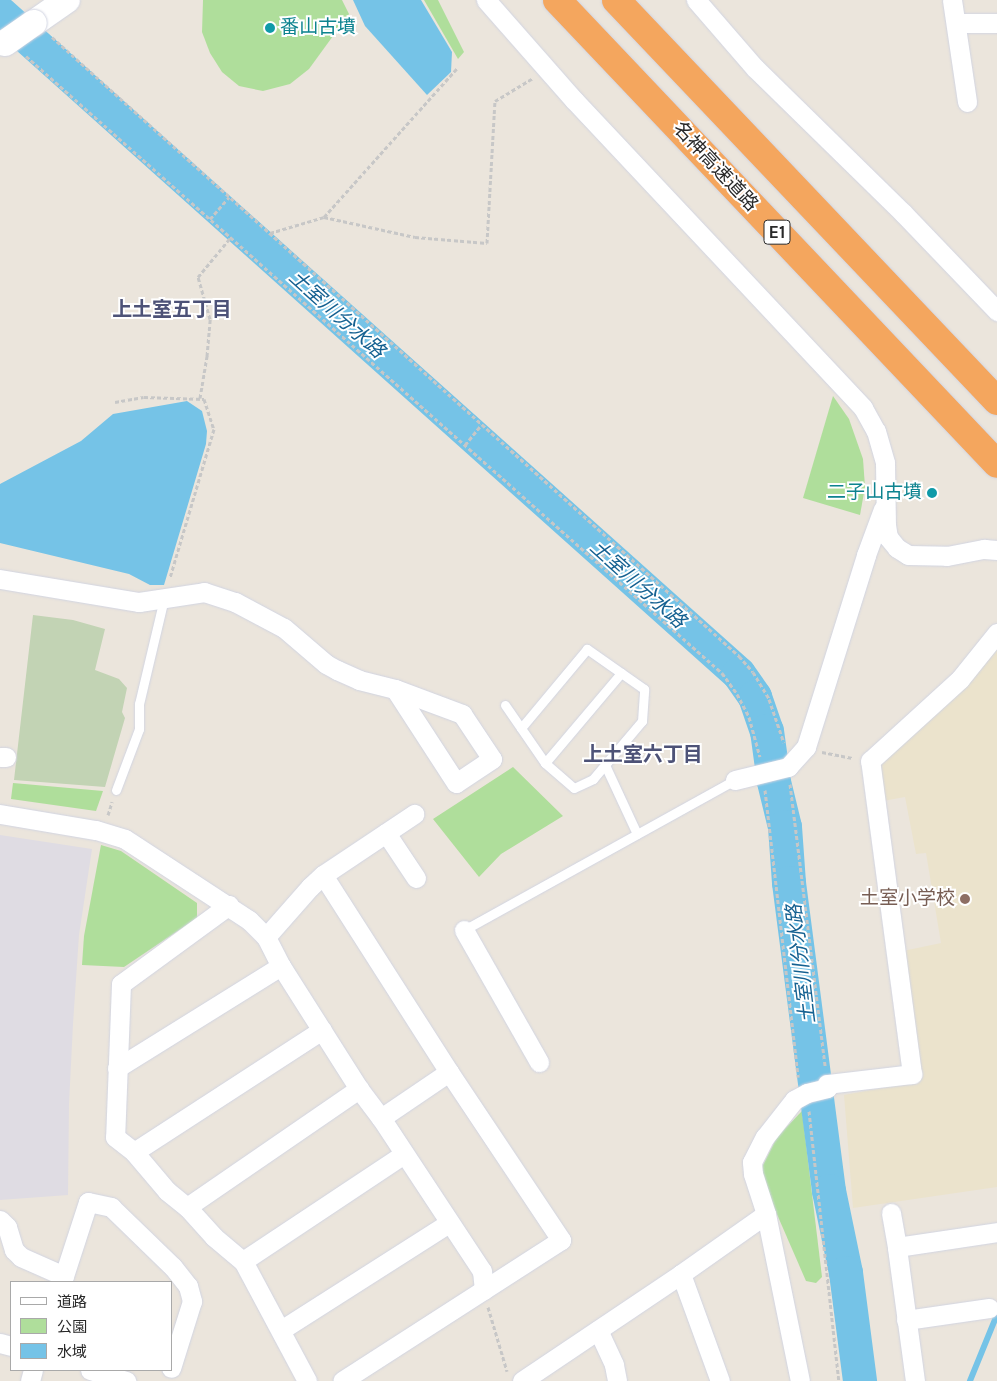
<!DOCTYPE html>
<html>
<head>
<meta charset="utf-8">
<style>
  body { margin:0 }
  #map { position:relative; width:997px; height:1381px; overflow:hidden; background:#ebe5dc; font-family:Karla,"Noto Sans JP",sans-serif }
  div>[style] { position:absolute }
  .industrial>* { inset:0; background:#dfdce3 }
  .education>* { inset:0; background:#ebe3cc }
  .green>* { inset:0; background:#afde9b }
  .cemetery>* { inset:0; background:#c2d3b4 }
  .water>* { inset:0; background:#75c3e7 }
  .stream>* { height:5.5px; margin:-2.75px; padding:0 2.75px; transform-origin:2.75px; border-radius:2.75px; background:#75c3e7 }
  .river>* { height:34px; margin:-17px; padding:0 17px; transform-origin:17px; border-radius:17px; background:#75c3e7 }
  .path>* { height:3px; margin-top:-1.5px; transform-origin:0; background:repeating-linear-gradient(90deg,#c7c7c7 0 4px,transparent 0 6.5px) }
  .roads { filter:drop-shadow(0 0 1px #d1d4e1) drop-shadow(0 0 1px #d1d4e1) }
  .lane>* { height:9px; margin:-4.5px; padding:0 4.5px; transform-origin:4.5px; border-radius:4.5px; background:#fff }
  .street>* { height:19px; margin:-9.5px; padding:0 9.5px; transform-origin:9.5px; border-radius:9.5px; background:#fff }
  .secondary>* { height:26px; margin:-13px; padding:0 13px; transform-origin:13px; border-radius:13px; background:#fff }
  .highway>* { height:28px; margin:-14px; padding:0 14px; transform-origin:14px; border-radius:14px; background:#f4a65e }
  .bridges { filter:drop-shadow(0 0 1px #d1d4e1) drop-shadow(0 0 1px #d1d4e1) }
  .secondary-bridge>* { height:26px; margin:-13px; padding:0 13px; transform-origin:13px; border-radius:13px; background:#fff }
  .dots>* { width:14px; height:14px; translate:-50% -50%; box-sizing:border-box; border:2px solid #fff; border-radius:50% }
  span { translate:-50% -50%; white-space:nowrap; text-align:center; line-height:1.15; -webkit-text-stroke:4px #fff; paint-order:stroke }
  .shield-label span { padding:1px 4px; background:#fff; border:1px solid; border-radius:4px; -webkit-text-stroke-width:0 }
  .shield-label { font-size:18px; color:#292929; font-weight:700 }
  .culture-label { font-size:19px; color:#0d838f }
  .left { translate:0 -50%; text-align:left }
  .right { translate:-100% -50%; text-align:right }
  .street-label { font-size:19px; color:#292929 }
  .education-label { font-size:19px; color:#785e54 }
  .neighbourhood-label { font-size:20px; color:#4d5277; font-weight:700 }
  .water-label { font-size:20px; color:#156191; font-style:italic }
  .legend { position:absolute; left:10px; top:1281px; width:162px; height:90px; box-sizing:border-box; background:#fff; border:1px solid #a9a9a9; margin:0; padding:6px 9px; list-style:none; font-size:15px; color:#292929 }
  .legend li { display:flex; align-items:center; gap:10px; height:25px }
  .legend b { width:25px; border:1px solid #a9a9a9 }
</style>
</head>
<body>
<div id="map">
  <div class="industrial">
    <div style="clip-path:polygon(0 835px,92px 849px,79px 935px,73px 1024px,69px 1104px,68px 1195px,0 1200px)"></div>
  </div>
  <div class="education">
    <div style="clip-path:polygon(997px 650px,997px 1187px,853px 1208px,844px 1095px,920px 1081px,903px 951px,941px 943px,926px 853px,916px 854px,905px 797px,883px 801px,878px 767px)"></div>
  </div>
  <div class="green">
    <div style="clip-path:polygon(203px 0,342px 0,349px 14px,309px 69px,290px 84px,263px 91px,239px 86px,222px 72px,210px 53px,202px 32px)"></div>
    <div style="clip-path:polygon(424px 0,438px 0,464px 52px,458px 59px)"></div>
    <div style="clip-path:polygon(833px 396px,849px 419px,863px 459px,865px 487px,860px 515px,803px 498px)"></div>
    <div style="clip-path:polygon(513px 767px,563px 816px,501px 854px,479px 877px,433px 819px)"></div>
    <div style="clip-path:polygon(13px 783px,103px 791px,96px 811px,11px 799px)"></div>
    <div style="clip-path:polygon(101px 845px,121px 851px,197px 903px,197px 918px,124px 967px,82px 965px,84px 936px)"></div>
    <div style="clip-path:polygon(802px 1111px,822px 1277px,816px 1283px,806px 1281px,769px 1196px,761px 1169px,777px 1137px)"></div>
  </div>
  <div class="cemetery">
    <div style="clip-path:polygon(33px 615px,73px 620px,105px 629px,95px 670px,119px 679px,127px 688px,122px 712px,125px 718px,105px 787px,14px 780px)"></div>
  </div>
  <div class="water">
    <div style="clip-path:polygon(353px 0,421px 0,452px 52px,451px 72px,427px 95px,365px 26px)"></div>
    <div style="clip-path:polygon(187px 401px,202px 411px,207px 431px,206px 444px,164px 585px,150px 585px,129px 574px,0 543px,0 484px,81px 441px,113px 414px)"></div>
  </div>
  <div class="stream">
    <div style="left:970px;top:1381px;width:71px;rotate:-67.8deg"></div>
  </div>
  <div class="river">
    <div style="left:0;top:13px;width:991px;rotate:41.81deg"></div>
    <div style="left:739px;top:674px;width:28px;rotate:55deg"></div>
    <div style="left:755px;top:697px;width:36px;rotate:71deg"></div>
    <div style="left:767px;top:731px;width:51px;rotate:82.2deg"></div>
    <div style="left:774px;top:782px;width:46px;rotate:76.3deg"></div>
    <div style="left:785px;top:827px;width:56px;rotate:85.9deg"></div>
    <div style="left:789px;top:883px;width:311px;rotate:82.6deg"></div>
    <div style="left:829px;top:1191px;width:84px;rotate:78.3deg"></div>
    <div style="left:846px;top:1273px;width:109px;rotate:82.6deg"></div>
  </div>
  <div class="path">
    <div style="left:52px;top:37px;width:925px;rotate:42.02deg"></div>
    <div style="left:739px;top:656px;width:21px;rotate:49deg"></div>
    <div style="left:753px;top:672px;width:31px;rotate:59deg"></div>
    <div style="left:769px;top:699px;width:46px;rotate:71.2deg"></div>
    <div style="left:26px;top:56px;width:930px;rotate:41.56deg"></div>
    <div style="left:722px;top:673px;width:26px;rotate:54deg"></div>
    <div style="left:737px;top:694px;width:26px;rotate:62deg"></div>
    <div style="left:749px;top:717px;width:41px;rotate:74.6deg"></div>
    <div style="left:324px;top:217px;width:93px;rotate:12.4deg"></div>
    <div style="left:415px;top:237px;width:72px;rotate:4.8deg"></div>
    <div style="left:487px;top:243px;width:142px;rotate:-86.8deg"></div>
    <div style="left:495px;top:101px;width:44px;rotate:-31.2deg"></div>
    <div style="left:210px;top:219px;width:29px;rotate:-49deg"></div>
    <div style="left:270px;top:233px;width:56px;rotate:-16.5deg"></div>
    <div style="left:324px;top:217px;width:200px;rotate:-48.2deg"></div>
    <div style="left:200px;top:398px;width:43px;rotate:-80.5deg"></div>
    <div style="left:207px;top:356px;width:37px;rotate:-85deg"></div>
    <div style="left:210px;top:319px;width:44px;rotate:-105.9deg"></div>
    <div style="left:198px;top:277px;width:52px;rotate:-50.5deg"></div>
    <div style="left:115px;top:402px;width:29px;rotate:-10deg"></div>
    <div style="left:144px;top:397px;width:60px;rotate:1.9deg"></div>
    <div style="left:204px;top:399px;width:32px;rotate:72deg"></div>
    <div style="left:214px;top:429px;width:155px;rotate:106.5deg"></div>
    <div style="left:465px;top:445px;width:26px;rotate:-51deg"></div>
    <div style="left:598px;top:563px;width:24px;rotate:-52deg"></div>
    <div style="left:822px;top:752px;width:31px;rotate:11deg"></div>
    <div style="left:790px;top:784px;width:284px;rotate:82.9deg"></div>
    <div style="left:765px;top:790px;width:289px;rotate:83.4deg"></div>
    <div style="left:108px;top:815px;width:14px;rotate:-73deg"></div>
    <div style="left:809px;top:1111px;width:272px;rotate:83.7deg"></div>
    <div style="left:488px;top:1307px;width:67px;rotate:73.5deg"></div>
  </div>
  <div class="roads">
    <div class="lane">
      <div style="left:505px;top:705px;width:70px;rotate:55.4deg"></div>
      <div style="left:545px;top:763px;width:38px;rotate:41deg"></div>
      <div style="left:574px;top:788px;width:21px;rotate:-25deg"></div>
      <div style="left:593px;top:779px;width:76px;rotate:-49.8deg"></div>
      <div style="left:642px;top:721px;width:32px;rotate:-86deg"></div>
      <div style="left:644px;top:689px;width:70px;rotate:-144.9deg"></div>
      <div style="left:587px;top:649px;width:103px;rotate:129.9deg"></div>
      <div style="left:545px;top:763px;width:118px;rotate:-49.8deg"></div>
      <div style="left:605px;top:765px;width:76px;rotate:65.1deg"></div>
      <div style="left:116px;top:790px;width:65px;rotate:-69.3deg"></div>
      <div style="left:139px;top:729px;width:25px;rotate:-90deg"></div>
      <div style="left:139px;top:704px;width:109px;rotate:-76.7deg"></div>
      <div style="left:464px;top:930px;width:310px;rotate:-29deg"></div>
    </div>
    <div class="street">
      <div style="left:486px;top:0;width:133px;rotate:48.7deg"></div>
      <div style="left:574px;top:100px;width:422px;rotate:46.8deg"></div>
      <div style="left:863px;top:408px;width:26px;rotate:61deg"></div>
      <div style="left:876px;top:431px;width:33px;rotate:74deg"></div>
      <div style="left:885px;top:463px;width:62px;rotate:89.1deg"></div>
      <div style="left:886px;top:525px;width:12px;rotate:81deg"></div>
      <div style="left:888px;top:537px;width:14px;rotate:51deg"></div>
      <div style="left:897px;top:548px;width:13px;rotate:32deg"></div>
      <div style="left:908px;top:555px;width:39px;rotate:1deg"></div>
      <div style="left:947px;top:556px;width:38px;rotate:-11deg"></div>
      <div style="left:984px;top:549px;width:13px;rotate:4deg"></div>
      <div style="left:696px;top:0;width:90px;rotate:49.1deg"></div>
      <div style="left:755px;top:68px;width:207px;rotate:44.4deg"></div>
      <div style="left:903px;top:213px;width:136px;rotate:46.2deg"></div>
      <div style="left:952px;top:0;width:103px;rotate:81.6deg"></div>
      <div style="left:957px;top:23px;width:40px"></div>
      <div style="left:0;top:579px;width:141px;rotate:9.4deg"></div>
      <div style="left:139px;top:602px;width:66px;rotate:-8.7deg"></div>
      <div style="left:204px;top:592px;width:33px;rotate:18deg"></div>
      <div style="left:235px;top:602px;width:55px;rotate:28deg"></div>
      <div style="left:284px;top:628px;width:55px;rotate:40.6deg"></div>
      <div style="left:326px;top:664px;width:13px;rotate:29deg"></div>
      <div style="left:337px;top:670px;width:24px;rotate:24deg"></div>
      <div style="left:359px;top:680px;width:37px;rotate:14deg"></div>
      <div style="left:395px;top:689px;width:72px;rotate:20.5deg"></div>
      <div style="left:462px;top:714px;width:54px;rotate:56.3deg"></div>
      <div style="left:492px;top:759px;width:43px;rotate:146.3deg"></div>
      <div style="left:456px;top:783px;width:112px;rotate:-123deg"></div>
      <div style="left:0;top:757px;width:6px"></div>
      <div style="left:735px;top:780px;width:55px;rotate:-13.8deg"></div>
      <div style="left:788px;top:767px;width:27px;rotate:-48deg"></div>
      <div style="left:806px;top:747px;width:201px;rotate:-72.6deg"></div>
      <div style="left:866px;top:555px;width:49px;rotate:-69.7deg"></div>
      <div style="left:0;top:814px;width:97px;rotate:9.5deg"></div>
      <div style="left:96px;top:830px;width:30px;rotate:17deg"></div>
      <div style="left:125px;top:839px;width:148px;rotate:33.2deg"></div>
      <div style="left:249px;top:920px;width:24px;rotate:45deg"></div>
      <div style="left:266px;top:937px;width:33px;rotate:63deg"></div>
      <div style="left:281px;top:966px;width:146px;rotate:57.6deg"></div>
      <div style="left:359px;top:1089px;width:36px;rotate:53deg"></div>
      <div style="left:381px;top:1118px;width:183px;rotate:56.6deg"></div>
      <div style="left:482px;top:1271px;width:19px;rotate:84deg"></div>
      <div style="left:386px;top:833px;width:54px;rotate:56.3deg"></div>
      <div style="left:323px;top:875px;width:234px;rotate:57.4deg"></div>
      <div style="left:449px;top:1072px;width:202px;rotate:56.3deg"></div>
      <div style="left:561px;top:1240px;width:260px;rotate:147.2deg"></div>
      <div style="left:229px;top:905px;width:134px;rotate:143.8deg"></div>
      <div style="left:121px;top:984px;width:153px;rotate:92.2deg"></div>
      <div style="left:115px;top:1137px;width:24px;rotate:38deg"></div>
      <div style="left:134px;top:1152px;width:51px;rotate:49.8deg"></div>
      <div style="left:167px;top:1191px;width:26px;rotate:39deg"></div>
      <div style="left:187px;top:1207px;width:40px;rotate:48deg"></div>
      <div style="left:214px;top:1237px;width:38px;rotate:40deg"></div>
      <div style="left:243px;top:1261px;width:136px;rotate:61.9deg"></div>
      <div style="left:464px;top:930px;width:152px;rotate:60.4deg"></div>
      <div style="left:266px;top:937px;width:67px;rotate:-48.7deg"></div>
      <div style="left:310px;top:887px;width:18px;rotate:-43deg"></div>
      <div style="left:323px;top:875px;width:110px;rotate:-33.8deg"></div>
      <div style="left:117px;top:1068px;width:193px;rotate:-31.9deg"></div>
      <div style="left:381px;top:1118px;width:82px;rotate:-34.1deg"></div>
      <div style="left:134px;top:1152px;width:224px;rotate:-33deg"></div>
      <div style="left:187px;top:1207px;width:209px;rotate:-34.5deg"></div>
      <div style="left:891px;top:1213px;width:35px;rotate:80deg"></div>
      <div style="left:766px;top:1214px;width:170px;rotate:78.5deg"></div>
      <div style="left:0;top:1220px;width:10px;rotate:45deg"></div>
      <div style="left:7px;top:1227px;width:24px;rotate:73deg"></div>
      <div style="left:14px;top:1250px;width:10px;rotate:45deg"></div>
      <div style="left:21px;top:1257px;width:47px;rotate:23.8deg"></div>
      <div style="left:243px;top:1261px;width:193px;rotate:-33.6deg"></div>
      <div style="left:681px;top:1274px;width:114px;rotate:70deg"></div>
      <div style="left:62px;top:1282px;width:84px;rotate:-72deg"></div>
      <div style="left:88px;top:1202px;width:24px;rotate:12deg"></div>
      <div style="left:111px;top:1207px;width:86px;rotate:44.1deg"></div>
      <div style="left:173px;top:1267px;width:24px;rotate:52deg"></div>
      <div style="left:188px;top:1286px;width:16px;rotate:75deg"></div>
      <div style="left:192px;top:1301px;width:70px;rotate:107.4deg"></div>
      <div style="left:906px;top:1320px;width:84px;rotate:-8.2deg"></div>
      <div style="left:281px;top:1330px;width:199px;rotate:-32.5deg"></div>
      <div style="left:598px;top:1330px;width:38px;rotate:65deg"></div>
      <div style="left:614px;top:1365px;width:16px;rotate:79deg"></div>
      <div style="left:0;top:1343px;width:11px;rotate:15deg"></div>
      <div style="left:90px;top:1370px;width:38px;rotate:17deg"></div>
      <div style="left:30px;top:1381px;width:11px;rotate:-75deg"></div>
      <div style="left:522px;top:1381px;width:192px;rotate:-33.9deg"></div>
      <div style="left:681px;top:1274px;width:104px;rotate:-35.2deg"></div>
      <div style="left:766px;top:1214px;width:42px;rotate:-108deg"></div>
      <div style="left:753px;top:1174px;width:12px;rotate:-95deg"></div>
      <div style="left:752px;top:1162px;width:28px;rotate:-63deg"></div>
      <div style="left:765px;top:1137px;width:47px;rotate:-51.9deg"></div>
      <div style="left:794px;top:1100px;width:15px;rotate:-28deg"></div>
      <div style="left:807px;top:1093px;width:21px;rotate:-14deg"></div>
      <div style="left:827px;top:1088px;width:4px;rotate:-90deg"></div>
      <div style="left:827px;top:1084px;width:86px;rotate:-6.7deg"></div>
      <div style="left:912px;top:1074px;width:316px;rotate:-97.6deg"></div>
      <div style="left:870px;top:761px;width:122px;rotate:-42.3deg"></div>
      <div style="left:960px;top:679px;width:59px;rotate:-51.2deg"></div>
      <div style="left:915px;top:1381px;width:135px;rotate:-97.7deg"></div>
      <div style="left:897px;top:1247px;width:101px;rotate:-8.5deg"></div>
    </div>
    <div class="secondary">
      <div style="left:34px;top:23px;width:40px;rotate:-34.9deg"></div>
    </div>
    <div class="highway">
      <div style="left:557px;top:0;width:639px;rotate:46.52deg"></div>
      <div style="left:616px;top:0;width:553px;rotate:46.47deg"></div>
    </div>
  </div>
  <div class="bridges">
    <div class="secondary-bridge">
      <div style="left:5px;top:43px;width:35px;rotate:-35deg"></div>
    </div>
  </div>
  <div class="dots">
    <div style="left:270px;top:28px;background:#0f9aa8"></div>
    <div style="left:932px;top:493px;background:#0f9aa8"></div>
    <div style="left:965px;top:899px;background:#8d6e63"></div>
  </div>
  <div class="shield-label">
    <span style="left:777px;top:232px">E1</span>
  </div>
  <div class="culture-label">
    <span class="left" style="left:280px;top:28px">番山古墳</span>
    <span class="right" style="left:922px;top:493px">二子山古墳</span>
  </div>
  <div class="street-label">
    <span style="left:715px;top:167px;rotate:47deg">名神高速道路</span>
  </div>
  <div class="education-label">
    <span class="right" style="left:955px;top:899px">土室小学校</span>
  </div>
  <div class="neighbourhood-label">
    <span style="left:172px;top:309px">上土室五丁目</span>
    <span style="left:643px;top:754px">上土室六丁目</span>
  </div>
  <div class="water-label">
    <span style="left:337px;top:314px;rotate:42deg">土室川分水路</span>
    <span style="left:638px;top:584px;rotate:42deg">土室川分水路</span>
    <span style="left:801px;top:964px;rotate:-97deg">土室川分水路</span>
  </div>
  <ul class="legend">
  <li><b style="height:6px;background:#fff"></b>道路</li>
  <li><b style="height:14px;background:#afde9b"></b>公園</li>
  <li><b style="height:14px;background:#75c3e7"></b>水域</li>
  </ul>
</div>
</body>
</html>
